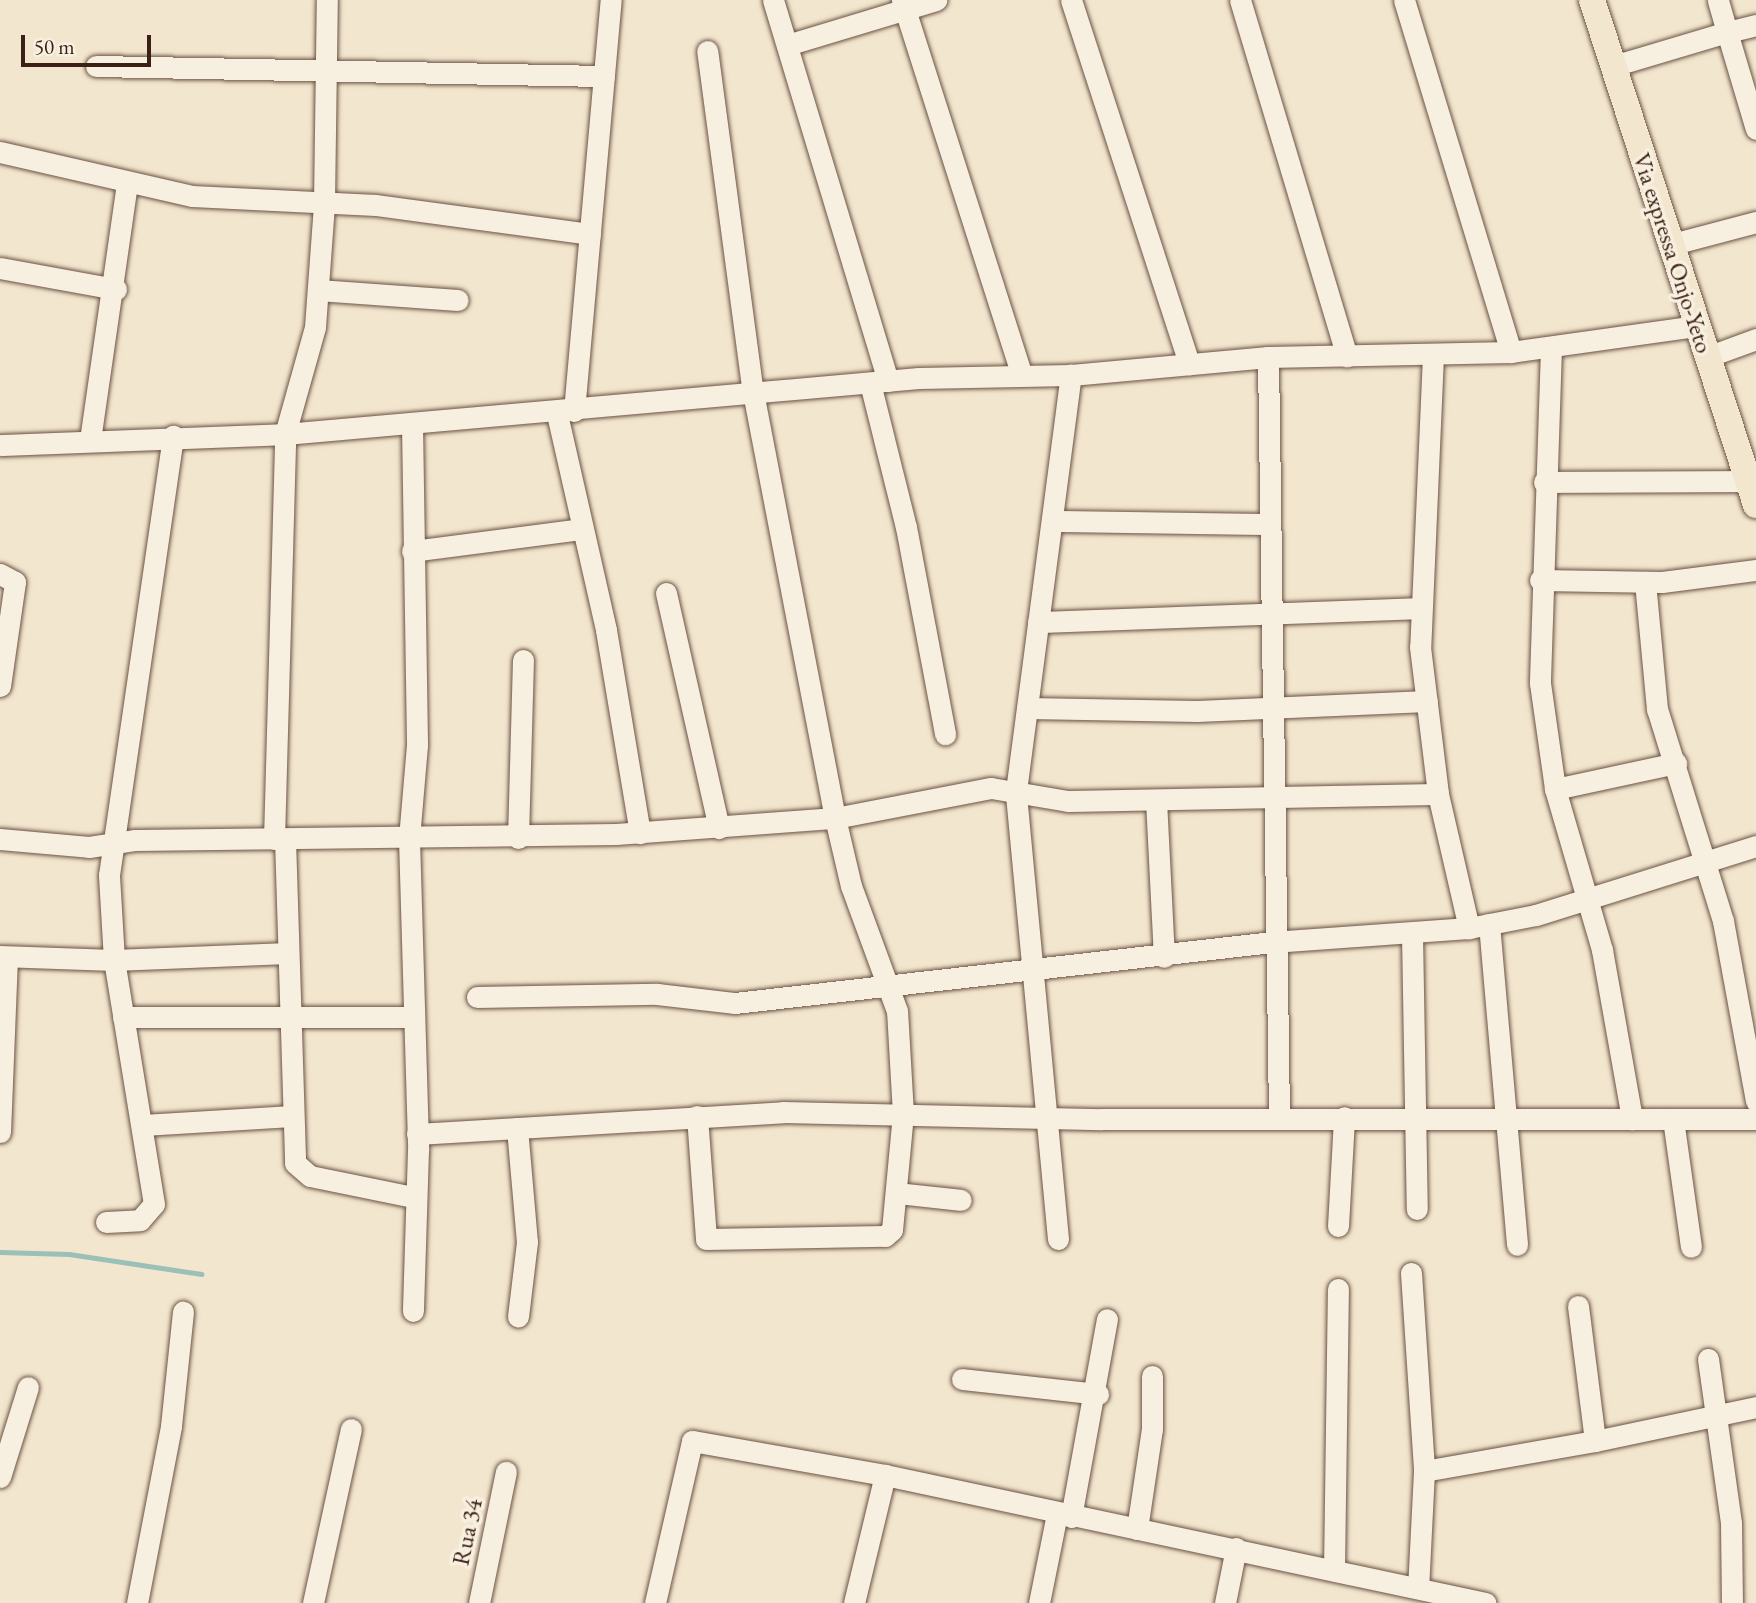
<!DOCTYPE html>
<html>
<head>
<meta charset="utf-8">
<style>
  body { margin:0 }
  #map { position:relative; width:1756px; height:1603px; overflow:hidden; background:#f3e6ce; font-family:"EB Garamond",serif }
  div>[style] { position:absolute }
  .stream>* { height:5px; margin:-2.5px; padding:0 2.5px; transform-origin:2.5px; border-radius:2.5px; background:#9bc0b7 }
  .roads { filter:drop-shadow(0 0 2px #6a5243) drop-shadow(0 0 2px #6a5243) }
  .minor>* { height:21px; margin:-10.5px; padding:0 10.5px; transform-origin:10.5px; border-radius:10.5px; background:#f7efdf }
  .major>* { height:26px; margin:-13px; padding:0 13px; transform-origin:13px; border-radius:13px; background:#f3e6ce }
  span { translate:-50% -50%; white-space:nowrap; text-align:center; line-height:1.15; -webkit-text-stroke:7px #f7efdf; paint-order:stroke }
  .street-label { font-size:24px; color:#3d2015 }
  .scale { position:absolute; left:21px; top:35px; width:130px; height:32px; box-sizing:border-box; border:4px solid #3d2015; border-top:0; padding-left:9px; font-size:21px; line-height:24px; white-space:nowrap; color:#3d2015; -webkit-text-stroke:5px #f7efdf; paint-order:stroke }
</style>
</head>
<body>
<div id="map">
  <div class="stream">
    <div style="left:0;top:1252px;width:69px;rotate:1.7deg"></div>
    <div style="left:69px;top:1254px;width:134px;rotate:8.6deg"></div>
  </div>
  <div class="roads">
    <div class="minor">
      <div style="left:773px;top:0;width:398px;rotate:73.2deg"></div>
      <div style="left:902px;top:0;width:394px;rotate:72.3deg"></div>
      <div style="left:1071px;top:0;width:383px;rotate:72deg"></div>
      <div style="left:1240px;top:0;width:372px;rotate:73.3deg"></div>
      <div style="left:1404px;top:0;width:368px;rotate:73.1deg"></div>
      <div style="left:1756px;top:25px;width:30px;rotate:166deg"></div>
      <div style="left:1727px;top:32px;width:101px;rotate:73.4deg"></div>
      <div style="left:787px;top:45px;width:156px;rotate:-16.8deg"></div>
      <div style="left:96px;top:66px;width:508px;rotate:1.13deg"></div>
      <div style="left:1613px;top:66px;width:119px;rotate:-16.6deg"></div>
      <div style="left:1727px;top:32px;width:33px;rotate:-106deg"></div>
      <div style="left:0;top:152px;width:197px;rotate:12.9deg"></div>
      <div style="left:192px;top:196px;width:184px;rotate:2.8deg"></div>
      <div style="left:376px;top:205px;width:216px;rotate:7.7deg"></div>
      <div style="left:1669px;top:245px;width:90px;rotate:-14.8deg"></div>
      <div style="left:0;top:268px;width:118px;rotate:10.3deg"></div>
      <div style="left:318px;top:290px;width:140px;rotate:4.1deg"></div>
      <div style="left:1551px;top:348px;width:335px;rotate:91.9deg"></div>
      <div style="left:1540px;top:683px;width:107px;rotate:81.9deg"></div>
      <div style="left:1555px;top:789px;width:168px;rotate:73.7deg"></div>
      <div style="left:1602px;top:950px;width:172px;rotate:79.9deg"></div>
      <div style="left:1433px;top:355px;width:292px;rotate:92.5deg"></div>
      <div style="left:1420px;top:647px;width:148px;rotate:83deg"></div>
      <div style="left:1438px;top:794px;width:138px;rotate:77deg"></div>
      <div style="left:1268px;top:357px;width:760px;rotate:89.17deg"></div>
      <div style="left:1707px;top:357px;width:52px;rotate:-20.2deg"></div>
      <div style="left:870px;top:383px;width:148px;rotate:76deg"></div>
      <div style="left:906px;top:527px;width:211px;rotate:79.3deg"></div>
      <div style="left:574px;top:411px;width:413px;rotate:-84.9deg"></div>
      <div style="left:557px;top:414px;width:221px;rotate:77.2deg"></div>
      <div style="left:606px;top:630px;width:206px;rotate:80.5deg"></div>
      <div style="left:412px;top:424px;width:321px;rotate:89.1deg"></div>
      <div style="left:417px;top:745px;width:94px;rotate:94.9deg"></div>
      <div style="left:409px;top:839px;width:311px;rotate:88.3deg"></div>
      <div style="left:418px;top:1150px;width:161px;rotate:91.8deg"></div>
      <div style="left:90px;top:440px;width:260px;rotate:-81.8deg"></div>
      <div style="left:0;top:445px;width:285px;rotate:-2.2deg"></div>
      <div style="left:285px;top:434px;width:636px;rotate:-5.05deg"></div>
      <div style="left:919px;top:378px;width:152px;rotate:-1.1deg"></div>
      <div style="left:1071px;top:375px;width:198px;rotate:-5.2deg"></div>
      <div style="left:1268px;top:357px;width:243px;rotate:-1.2deg"></div>
      <div style="left:1511px;top:352px;width:188px;rotate:-8deg"></div>
      <div style="left:1544px;top:482px;width:204px;rotate:-0.3deg"></div>
      <div style="left:1054px;top:521px;width:215px;rotate:0.8deg"></div>
      <div style="left:412px;top:551px;width:171px;rotate:-7.4deg"></div>
      <div style="left:0;top:574px;width:17px;rotate:28deg"></div>
      <div style="left:15px;top:582px;width:105px;rotate:98.2deg"></div>
      <div style="left:1540px;top:580px;width:122px;rotate:0.9deg"></div>
      <div style="left:1662px;top:582px;width:95px;rotate:-7.3deg"></div>
      <div style="left:1645px;top:582px;width:128px;rotate:84.6deg"></div>
      <div style="left:1657px;top:709px;width:222px;rotate:72.7deg"></div>
      <div style="left:1723px;top:921px;width:183px;rotate:79.6deg"></div>
      <div style="left:666px;top:593px;width:241px;rotate:77.3deg"></div>
      <div style="left:1038px;top:622px;width:381px;rotate:-2.1deg"></div>
      <div style="left:1027px;top:708px;width:170px;rotate:1deg"></div>
      <div style="left:1197px;top:711px;width:230px;rotate:-2.5deg"></div>
      <div style="left:1555px;top:789px;width:124px;rotate:-12.1deg"></div>
      <div style="left:1156px;top:800px;width:157px;rotate:87.1deg"></div>
      <div style="left:518px;top:838px;width:178px;rotate:-88.4deg"></div>
      <div style="left:0;top:839px;width:89px;rotate:5.1deg"></div>
      <div style="left:89px;top:847px;width:47px;rotate:-8.7deg"></div>
      <div style="left:135px;top:840px;width:481px;rotate:-0.7deg"></div>
      <div style="left:616px;top:834px;width:220px;rotate:-4.2deg"></div>
      <div style="left:835px;top:818px;width:159px;rotate:-10.9deg"></div>
      <div style="left:991px;top:788px;width:78px;rotate:9.6deg"></div>
      <div style="left:1068px;top:801px;width:370px;rotate:-1.1deg"></div>
      <div style="left:274px;top:839px;width:405px;rotate:-88.4deg"></div>
      <div style="left:285px;top:434px;width:111px;rotate:-74.3deg"></div>
      <div style="left:315px;top:327px;width:124px;rotate:-85.8deg"></div>
      <div style="left:324px;top:203px;width:203px;rotate:-89.2deg"></div>
      <div style="left:285px;top:839px;width:324px;rotate:88.2deg"></div>
      <div style="left:295px;top:1163px;width:20px;rotate:41deg"></div>
      <div style="left:310px;top:1176px;width:105px;rotate:11.5deg"></div>
      <div style="left:1489px;top:924px;width:322px;rotate:85deg"></div>
      <div style="left:1412px;top:934px;width:275px;rotate:89deg"></div>
      <div style="left:0;top:956px;width:114px;rotate:2deg"></div>
      <div style="left:114px;top:960px;width:174px;rotate:-2.3deg"></div>
      <div style="left:477px;top:997px;width:180px;rotate:-1deg"></div>
      <div style="left:657px;top:994px;width:79px;rotate:6.6deg"></div>
      <div style="left:735px;top:1003px;width:540px;rotate:-6.48deg"></div>
      <div style="left:1272px;top:942px;width:197px;rotate:-4.1deg"></div>
      <div style="left:1469px;top:928px;width:68px;rotate:-11deg"></div>
      <div style="left:1536px;top:915px;width:231px;rotate:-17.4deg"></div>
      <div style="left:123px;top:1017px;width:288px"></div>
      <div style="left:697px;top:1116px;width:123px;rotate:85.8deg"></div>
      <div style="left:706px;top:1239px;width:179px;rotate:-1deg"></div>
      <div style="left:885px;top:1236px;width:9px;rotate:-41deg"></div>
      <div style="left:892px;top:1230px;width:117px;rotate:-84.6deg"></div>
      <div style="left:903px;top:1114px;width:103px;rotate:-93.3deg"></div>
      <div style="left:897px;top:1011px;width:133px;rotate:-110.2deg"></div>
      <div style="left:851px;top:886px;width:70px;rotate:-103.2deg"></div>
      <div style="left:835px;top:818px;width:432px;rotate:-100.9deg"></div>
      <div style="left:753px;top:394px;width:346px;rotate:-97.6deg"></div>
      <div style="left:1673px;top:1119px;width:129px;rotate:82deg"></div>
      <div style="left:143px;top:1125px;width:149px;rotate:-3.5deg"></div>
      <div style="left:517px;top:1128px;width:114px;rotate:85deg"></div>
      <div style="left:527px;top:1242px;width:75px;rotate:96.9deg"></div>
      <div style="left:0;top:1132px;width:175px;rotate:-87.7deg"></div>
      <div style="left:417px;top:1134px;width:367px;rotate:-3.4deg"></div>
      <div style="left:783px;top:1112px;width:319px;rotate:1.3deg"></div>
      <div style="left:1102px;top:1119px;width:654px"></div>
      <div style="left:897px;top:1193px;width:64px;rotate:6.2deg"></div>
      <div style="left:106px;top:1222px;width:34px;rotate:-3deg"></div>
      <div style="left:140px;top:1220px;width:21px;rotate:-49deg"></div>
      <div style="left:154px;top:1204px;width:247px;rotate:-99.3deg"></div>
      <div style="left:114px;top:960px;width:85px;rotate:-93.4deg"></div>
      <div style="left:109px;top:875px;width:444px;rotate:-81.7deg"></div>
      <div style="left:1338px;top:1226px;width:109px;rotate:-86.8deg"></div>
      <div style="left:1058px;top:1239px;width:450px;rotate:-95.4deg"></div>
      <div style="left:1016px;top:791px;width:420px;rotate:-82.5deg"></div>
      <div style="left:1411px;top:1273px;width:198px;rotate:86.2deg"></div>
      <div style="left:1424px;top:1471px;width:117px;rotate:92.9deg"></div>
      <div style="left:1578px;top:1306px;width:136px;rotate:82.8deg"></div>
      <div style="left:1595px;top:1441px;width:165px;rotate:-11.9deg"></div>
      <div style="left:1708px;top:1359px;width:166px;rotate:82deg"></div>
      <div style="left:1731px;top:1523px;width:80px;rotate:89.3deg"></div>
      <div style="left:962px;top:1379px;width:137px;rotate:6.3deg"></div>
      <div style="left:1424px;top:1471px;width:174px;rotate:-10deg"></div>
      <div style="left:0;top:1477px;width:94px;rotate:-72.7deg"></div>
      <div style="left:1071px;top:1517px;width:201px;rotate:-79.7deg"></div>
      <div style="left:1137px;top:1529px;width:101px;rotate:-81.5deg"></div>
      <div style="left:1152px;top:1429px;width:53px;rotate:-90deg"></div>
      <div style="left:1334px;top:1570px;width:281px;rotate:-89.2deg"></div>
      <div style="left:137px;top:1603px;width:180px;rotate:-79.1deg"></div>
      <div style="left:171px;top:1426px;width:115px;rotate:-84deg"></div>
      <div style="left:313px;top:1603px;width:178px;rotate:-77.7deg"></div>
      <div style="left:479px;top:1603px;width:134px;rotate:-78.4deg"></div>
      <div style="left:655px;top:1603px;width:166px;rotate:-77.1deg"></div>
      <div style="left:692px;top:1441px;width:196px;rotate:10deg"></div>
      <div style="left:885px;top:1475px;width:614px;rotate:12.04deg"></div>
      <div style="left:854px;top:1603px;width:132px;rotate:-76.4deg"></div>
      <div style="left:1039px;top:1603px;width:91px;rotate:-78.6deg"></div>
      <div style="left:1225px;top:1603px;width:56px;rotate:-78.7deg"></div>
    </div>
    <div class="major">
      <div style="left:1592px;top:0;width:531px;rotate:72.01deg"></div>
    </div>
  </div>
  <div class="street-label">
    <span style="left:1673px;top:253px;rotate:72deg">Via expressa Onjo-Yeto</span>
    <span style="left:467px;top:1532px;rotate:-78deg">Rua 34</span>
  </div>
  <div class="scale">50 m</div>
</div>
</body>
</html>
